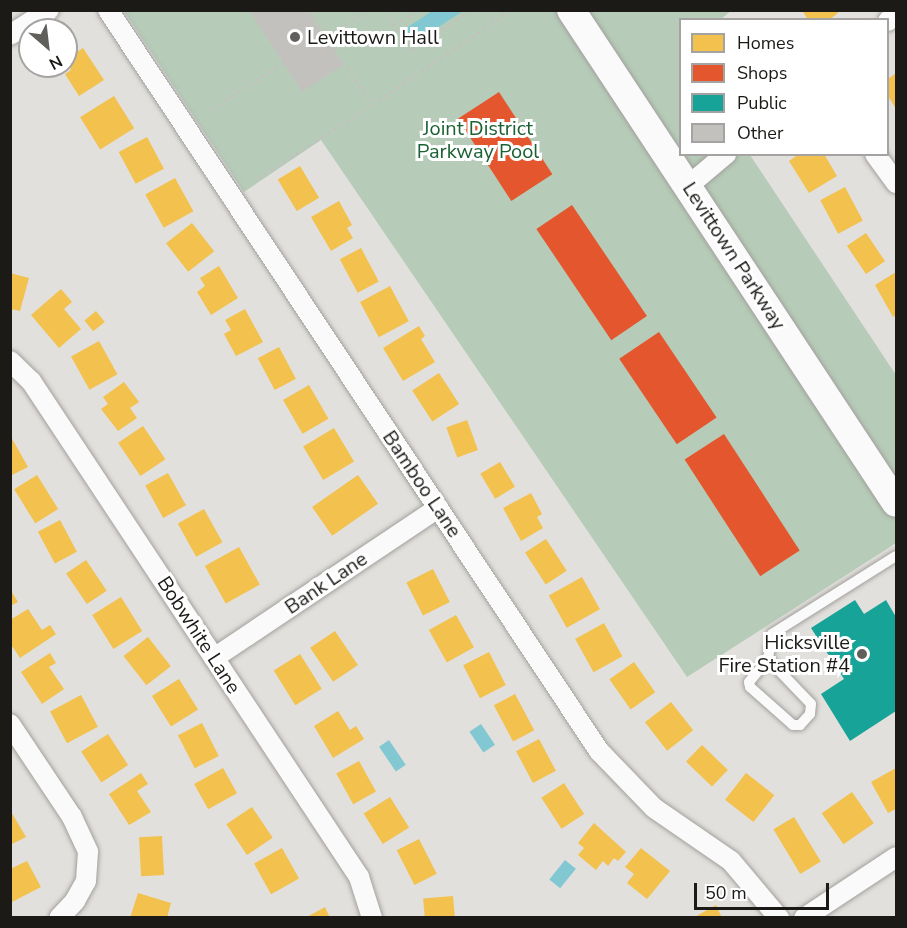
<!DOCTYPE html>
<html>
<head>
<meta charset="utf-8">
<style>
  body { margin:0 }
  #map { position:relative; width:907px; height:928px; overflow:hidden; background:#e2e0dc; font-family:"Nunito Sans",sans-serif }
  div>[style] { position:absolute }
  .green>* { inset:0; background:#b6ccb8 }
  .water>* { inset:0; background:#81c8d2; transform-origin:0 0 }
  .homes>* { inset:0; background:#f2c14e; transform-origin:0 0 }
  .shops>* { inset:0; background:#e4572e; transform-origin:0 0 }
  .public>* { inset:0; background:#17a398 }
  .building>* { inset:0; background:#c2c1be }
  .path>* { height:3px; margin-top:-1.5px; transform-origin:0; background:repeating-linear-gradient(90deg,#c2c1be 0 3px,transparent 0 7.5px) }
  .roads { filter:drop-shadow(0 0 2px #a2a09d) drop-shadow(0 0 2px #a2a09d) }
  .lane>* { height:10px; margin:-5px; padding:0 5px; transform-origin:5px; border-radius:5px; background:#fbfafa }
  .street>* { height:20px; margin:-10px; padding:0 10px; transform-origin:10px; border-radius:10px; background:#fbfafa }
  .secondary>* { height:28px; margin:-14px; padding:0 14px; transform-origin:14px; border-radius:14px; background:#fbfafa }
  .dots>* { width:16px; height:16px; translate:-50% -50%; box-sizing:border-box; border:3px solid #fff; border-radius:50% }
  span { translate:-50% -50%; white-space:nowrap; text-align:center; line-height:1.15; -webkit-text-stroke:6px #fff; paint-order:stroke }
  .poi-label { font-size:20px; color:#1b1a17 }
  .left { translate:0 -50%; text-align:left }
  .right { translate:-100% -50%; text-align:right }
  .park-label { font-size:20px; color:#1c6133 }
  .street-label { font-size:20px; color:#1b1a17 }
  .frame { position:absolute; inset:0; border:12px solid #1b1a17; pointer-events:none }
  .legend { position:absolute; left:679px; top:18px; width:210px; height:138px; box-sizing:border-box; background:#fff; border:2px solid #a4a3a2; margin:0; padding:8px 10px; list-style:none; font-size:18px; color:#1b1a17 }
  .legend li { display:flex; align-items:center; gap:12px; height:30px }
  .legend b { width:30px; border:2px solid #a4a3a2 }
  .north { position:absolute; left:18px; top:18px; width:60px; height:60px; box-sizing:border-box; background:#fff; border:2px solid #a4a3a2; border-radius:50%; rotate:152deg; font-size:16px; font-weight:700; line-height:24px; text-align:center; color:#1b1a17 }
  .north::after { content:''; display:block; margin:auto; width:21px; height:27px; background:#615f5c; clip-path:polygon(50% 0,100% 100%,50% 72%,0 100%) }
  .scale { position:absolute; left:694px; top:883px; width:135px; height:27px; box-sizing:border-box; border:3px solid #1b1a17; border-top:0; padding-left:8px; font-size:18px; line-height:21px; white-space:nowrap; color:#1b1a17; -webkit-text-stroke:4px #fff; paint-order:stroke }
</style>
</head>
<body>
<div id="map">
  <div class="green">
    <div style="clip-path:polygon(124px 11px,731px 11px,721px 19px,680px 20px,680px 154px,750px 155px,896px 375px,896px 543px,687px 677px,321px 140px,244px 192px)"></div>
  </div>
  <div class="water">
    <div style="clip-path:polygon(432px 11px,463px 11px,414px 43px,405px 29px)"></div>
    <div style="left:481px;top:724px;width:25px;height:14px;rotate:56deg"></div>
    <div style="left:389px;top:740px;width:30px;height:12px;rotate:56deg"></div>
    <div style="left:565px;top:860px;width:14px;height:25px;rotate:39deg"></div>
  </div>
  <div class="homes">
    <div style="clip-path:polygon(802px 10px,837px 10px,838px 13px,829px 20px,808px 20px)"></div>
    <div style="clip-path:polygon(83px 48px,104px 80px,79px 96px,65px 74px,71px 70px,66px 59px)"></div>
    <div style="clip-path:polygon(896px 73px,896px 109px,888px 96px,888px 79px)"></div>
    <div style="left:114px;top:96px;width:38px;height:40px;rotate:58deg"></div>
    <div style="left:147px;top:137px;width:36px;height:32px;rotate:62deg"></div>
    <div style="clip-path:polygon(799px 154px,824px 154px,837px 176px,809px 193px,789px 161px)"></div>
    <div style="left:300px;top:166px;width:37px;height:26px;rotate:59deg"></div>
    <div style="left:175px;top:178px;width:38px;height:34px;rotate:61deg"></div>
    <div style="left:845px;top:187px;width:38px;height:28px;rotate:62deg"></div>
    <div style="clip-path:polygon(339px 201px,352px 225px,347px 228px,353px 238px,331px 251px,311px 217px)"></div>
    <div style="left:192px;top:223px;width:36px;height:33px;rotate:52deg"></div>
    <div style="left:866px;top:233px;width:34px;height:23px;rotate:56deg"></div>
    <div style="left:361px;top:248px;width:38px;height:24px;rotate:62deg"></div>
    <div style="clip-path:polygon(219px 266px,238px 298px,211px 315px,197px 292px,205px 286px,200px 278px)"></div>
    <div style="clip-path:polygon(896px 272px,896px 315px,893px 317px,875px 285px)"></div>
    <div style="clip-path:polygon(10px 273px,29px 278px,20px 311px,10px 309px)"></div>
    <div style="left:390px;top:286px;width:40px;height:34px;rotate:62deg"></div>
    <div style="clip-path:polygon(61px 289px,72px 302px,64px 309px,81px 329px,59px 348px,31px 315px)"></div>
    <div style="clip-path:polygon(245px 309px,263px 342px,236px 356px,224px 334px,231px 330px,225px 320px)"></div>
    <div style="left:96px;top:311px;width:14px;height:15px;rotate:51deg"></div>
    <div style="clip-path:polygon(419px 326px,425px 336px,421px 339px,435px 362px,403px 381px,383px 348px)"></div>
    <div style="left:99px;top:341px;width:38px;height:32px;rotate:61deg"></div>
    <div style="left:279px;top:347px;width:36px;height:24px;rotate:62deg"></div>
    <div style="left:439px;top:373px;width:37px;height:32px;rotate:57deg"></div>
    <div style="clip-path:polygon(124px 382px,139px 402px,130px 408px,137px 418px,118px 431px,101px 409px,108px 404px,103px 397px)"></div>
    <div style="left:309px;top:385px;width:39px;height:30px;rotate:60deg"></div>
    <div style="left:467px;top:420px;width:32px;height:22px;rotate:70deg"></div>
    <div style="left:143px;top:426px;width:40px;height:30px;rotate:56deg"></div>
    <div style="left:334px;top:428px;width:39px;height:36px;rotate:59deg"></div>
    <div style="clip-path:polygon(10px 435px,28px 467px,10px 476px)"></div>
    <div style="left:500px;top:462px;width:29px;height:23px;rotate:59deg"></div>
    <div style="left:168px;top:473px;width:37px;height:26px;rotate:61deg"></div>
    <div style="left:37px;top:475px;width:40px;height:27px;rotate:58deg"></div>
    <div style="left:358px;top:475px;width:35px;height:56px;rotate:55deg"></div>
    <div style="clip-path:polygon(531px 493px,542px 514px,537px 517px,543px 528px,521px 541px,503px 508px)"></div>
    <div style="left:204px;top:509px;width:38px;height:30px;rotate:61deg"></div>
    <div style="left:60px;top:520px;width:36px;height:25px;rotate:62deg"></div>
    <div style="left:546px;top:539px;width:38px;height:25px;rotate:57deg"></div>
    <div style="left:239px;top:547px;width:43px;height:39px;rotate:61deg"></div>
    <div style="left:86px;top:560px;width:37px;height:24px;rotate:56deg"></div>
    <div style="left:433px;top:569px;width:37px;height:30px;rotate:63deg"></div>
    <div style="left:582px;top:577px;width:37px;height:38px;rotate:61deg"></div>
    <div style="clip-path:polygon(10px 589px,18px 602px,10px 606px)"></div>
    <div style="left:121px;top:597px;width:40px;height:34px;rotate:58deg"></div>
    <div style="clip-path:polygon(28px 609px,42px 630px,50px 625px,56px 634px,20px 658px,10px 643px,10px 620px)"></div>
    <div style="left:456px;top:615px;width:37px;height:31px;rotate:61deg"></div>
    <div style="left:604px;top:623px;width:38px;height:33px;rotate:61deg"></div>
    <div style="left:335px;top:631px;width:41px;height:30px;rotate:56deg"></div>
    <div style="left:148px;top:637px;width:37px;height:31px;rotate:52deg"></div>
    <div style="left:489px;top:652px;width:37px;height:29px;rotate:63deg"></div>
    <div style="clip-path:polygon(50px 653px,56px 663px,49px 667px,64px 689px,42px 704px,21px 672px)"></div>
    <div style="left:300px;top:654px;width:41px;height:31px;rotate:58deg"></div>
    <div style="left:634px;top:662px;width:37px;height:30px;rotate:55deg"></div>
    <div style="left:179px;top:679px;width:36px;height:32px;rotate:58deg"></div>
    <div style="left:515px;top:694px;width:41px;height:24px;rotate:62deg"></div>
    <div style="left:81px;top:695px;width:36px;height:35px;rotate:62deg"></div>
    <div style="left:671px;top:702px;width:36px;height:33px;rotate:52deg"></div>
    <div style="clip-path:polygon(338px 711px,350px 730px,356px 726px,364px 739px,333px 758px,314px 726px)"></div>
    <div style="left:202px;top:723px;width:37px;height:27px;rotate:63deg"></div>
    <div style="left:108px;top:734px;width:37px;height:32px;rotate:57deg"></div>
    <div style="left:539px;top:739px;width:36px;height:26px;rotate:62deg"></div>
    <div style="left:702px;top:745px;width:36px;height:23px;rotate:44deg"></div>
    <div style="left:359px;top:761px;width:35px;height:26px;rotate:61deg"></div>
    <div style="left:223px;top:768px;width:29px;height:33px;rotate:61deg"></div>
    <div style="clip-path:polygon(896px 768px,896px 809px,888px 813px,871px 782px)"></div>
    <div style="clip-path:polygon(141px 773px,148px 784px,137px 791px,151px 812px,129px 825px,109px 794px)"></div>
    <div style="left:746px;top:773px;width:36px;height:34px;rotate:38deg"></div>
    <div style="left:564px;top:783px;width:37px;height:27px;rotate:57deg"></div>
    <div style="left:852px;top:792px;width:38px;height:37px;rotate:55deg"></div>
    <div style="left:390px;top:797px;width:36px;height:31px;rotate:58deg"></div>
    <div style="left:252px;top:807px;width:37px;height:31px;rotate:56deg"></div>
    <div style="clip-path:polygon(10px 810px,26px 837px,10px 845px)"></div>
    <div style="left:794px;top:817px;width:52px;height:24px;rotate:59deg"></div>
    <div style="clip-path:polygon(594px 823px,626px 852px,618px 861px,614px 858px,608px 866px,603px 861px,596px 870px,578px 855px,584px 848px,578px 843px)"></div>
    <div style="left:162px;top:836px;width:39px;height:23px;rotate:87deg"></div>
    <div style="left:419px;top:839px;width:39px;height:25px;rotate:63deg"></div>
    <div style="left:282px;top:848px;width:35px;height:32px;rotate:61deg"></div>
    <div style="clip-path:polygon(641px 848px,670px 871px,647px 899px,627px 883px,634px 874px,625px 867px)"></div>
    <div style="clip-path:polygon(27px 861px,41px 887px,10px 903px,10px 869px)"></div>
    <div style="clip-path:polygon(138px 893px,171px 903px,167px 918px,130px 918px)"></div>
    <div style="left:453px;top:896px;width:22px;height:30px;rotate:85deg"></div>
    <div style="clip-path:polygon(716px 905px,722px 918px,693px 918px)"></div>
    <div style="clip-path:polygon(325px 907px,330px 918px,305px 918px)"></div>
  </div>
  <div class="shops">
    <div style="left:499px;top:92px;width:98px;height:49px;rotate:57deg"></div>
    <div style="left:572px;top:205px;width:134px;height:43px;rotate:56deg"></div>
    <div style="left:659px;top:332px;width:103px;height:48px;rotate:56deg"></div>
    <div style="left:724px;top:434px;width:139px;height:47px;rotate:57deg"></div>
  </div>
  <div class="public">
    <div style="clip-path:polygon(855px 600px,864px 614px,886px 600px,896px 617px,896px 711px,850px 741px,821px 694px,844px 679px,811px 628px)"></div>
  </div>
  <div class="building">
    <div style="clip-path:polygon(249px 10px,307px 10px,343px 65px,302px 92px)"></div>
  </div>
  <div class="path">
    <div style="left:310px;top:10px;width:113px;rotate:56.9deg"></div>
    <div style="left:372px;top:105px;width:168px;rotate:-34.5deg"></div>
    <div style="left:384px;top:10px;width:48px;rotate:56deg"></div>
    <div style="left:411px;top:50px;width:71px;rotate:-34.1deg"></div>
    <div style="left:488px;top:10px;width:13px;rotate:58deg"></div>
    <div style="left:394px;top:25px;width:27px;rotate:-34deg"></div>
    <div style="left:326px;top:37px;width:49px;rotate:-33.4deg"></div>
    <div style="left:212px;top:109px;width:85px;rotate:-32.9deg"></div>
    <div style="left:258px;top:178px;width:135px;rotate:-32.6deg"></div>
  </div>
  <div class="roads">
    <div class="lane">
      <div style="left:768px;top:659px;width:62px;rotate:46.3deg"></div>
      <div style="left:811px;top:704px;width:10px;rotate:96deg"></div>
      <div style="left:810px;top:714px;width:15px;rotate:132deg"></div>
      <div style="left:800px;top:725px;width:7px;rotate:180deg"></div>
      <div style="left:793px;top:725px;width:57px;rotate:-138.5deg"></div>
      <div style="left:750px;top:687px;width:5px;rotate:-101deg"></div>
      <div style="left:749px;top:682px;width:30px;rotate:-50deg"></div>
      <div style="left:768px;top:659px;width:25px;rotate:-81deg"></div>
      <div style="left:772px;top:634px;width:146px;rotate:-32.2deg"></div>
    </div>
    <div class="street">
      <div style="left:108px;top:10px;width:889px;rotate:56.47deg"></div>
      <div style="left:599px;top:751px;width:79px;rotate:46deg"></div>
      <div style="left:654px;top:808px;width:93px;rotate:34.5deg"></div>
      <div style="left:731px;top:861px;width:75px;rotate:49.9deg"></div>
      <div style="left:888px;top:21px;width:11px;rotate:-45deg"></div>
      <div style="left:10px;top:35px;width:46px;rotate:-32.7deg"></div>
      <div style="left:875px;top:154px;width:36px;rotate:54deg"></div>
      <div style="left:688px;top:186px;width:50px;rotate:-40.1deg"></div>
      <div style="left:10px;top:361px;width:29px;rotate:44deg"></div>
      <div style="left:31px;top:381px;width:595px;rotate:56.52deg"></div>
      <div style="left:359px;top:877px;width:43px;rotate:72.4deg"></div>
      <div style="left:214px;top:658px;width:270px;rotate:-33.8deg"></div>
      <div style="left:10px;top:724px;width:112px;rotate:56.3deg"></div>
      <div style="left:72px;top:817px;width:38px;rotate:65deg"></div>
      <div style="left:88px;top:852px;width:29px;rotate:94deg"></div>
      <div style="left:86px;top:881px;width:23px;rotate:119deg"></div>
      <div style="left:75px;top:901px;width:23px;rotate:133deg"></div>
      <div style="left:804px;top:918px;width:110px;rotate:-33.5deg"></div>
    </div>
    <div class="secondary">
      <div style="left:571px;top:10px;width:590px;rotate:56.61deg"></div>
    </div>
  </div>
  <div class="dots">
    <div style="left:295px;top:37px;background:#615f5c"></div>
    <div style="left:862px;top:654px;background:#615f5c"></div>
  </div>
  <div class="poi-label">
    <span class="left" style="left:307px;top:37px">Levittown Hall</span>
    <span class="right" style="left:850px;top:654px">Hicksville<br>Fire Station #4</span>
  </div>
  <div class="park-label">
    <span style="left:478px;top:140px">Joint District<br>Parkway Pool</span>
  </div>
  <div class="street-label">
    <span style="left:734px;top:256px;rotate:57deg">Levittown Parkway</span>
    <span style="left:422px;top:484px;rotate:56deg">Bamboo Lane</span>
    <span style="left:326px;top:583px;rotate:-34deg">Bank Lane</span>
    <span style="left:199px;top:635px;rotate:57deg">Bobwhite Lane</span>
  </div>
  <div class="frame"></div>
  <ul class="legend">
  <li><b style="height:16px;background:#f2c14e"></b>Homes</li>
  <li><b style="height:16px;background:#e4572e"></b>Shops</li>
  <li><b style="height:16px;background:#17a398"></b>Public</li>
  <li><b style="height:16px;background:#c2c1be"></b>Other</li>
  </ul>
  <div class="north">N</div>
  <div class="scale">50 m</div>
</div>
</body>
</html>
